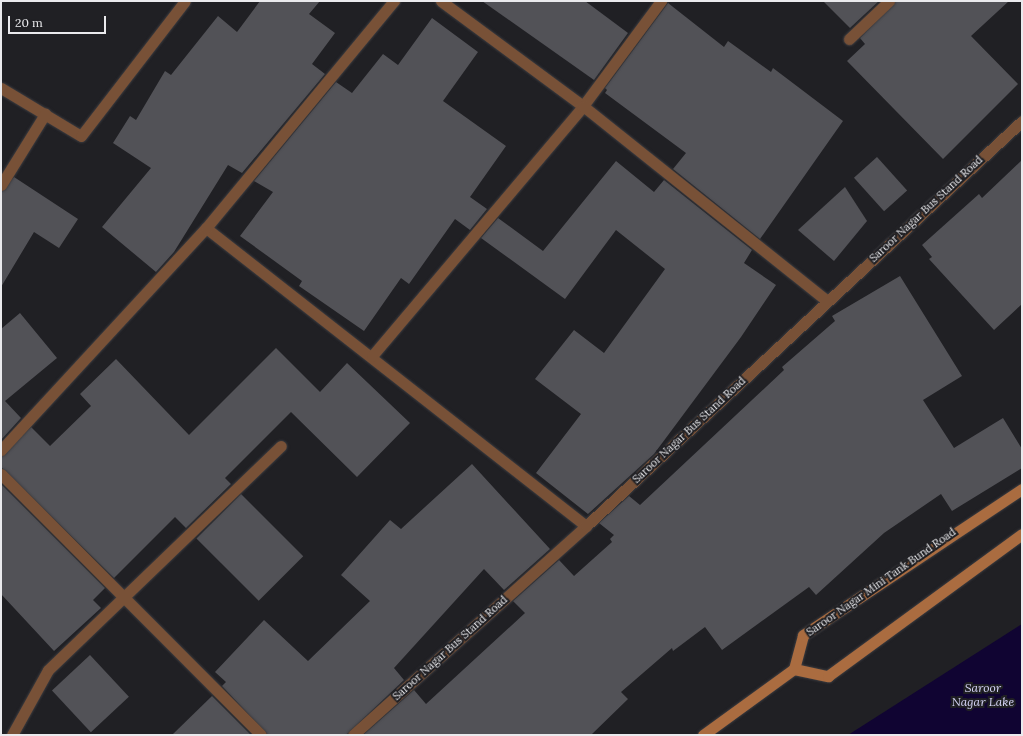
<!DOCTYPE html>
<html>
<head>
<meta charset="utf-8">
<style>
  body { margin:0 }
  #map { position:relative; width:1023px; height:736px; overflow:hidden; background:#202024; font-family:Lora,serif }
  div>[style] { position:absolute }
  .water>* { inset:0; background:#100432 }
  .building>* { inset:0; background:#525257; transform-origin:0 0 }
  .roads { filter:drop-shadow(0 0 1px #3c3c40) drop-shadow(0 0 1px #3c3c40) }
  .minor>* { height:11px; margin:-5.5px; padding:0 5.5px; transform-origin:5.5px; border-radius:5.5px; background:#785137 }
  .tertiary>* { height:11px; margin:-5.5px; padding:0 5.5px; transform-origin:5.5px; border-radius:5.5px; background:#785137 }
  .secondary>* { height:11px; margin:-5.5px; padding:0 5.5px; transform-origin:5.5px; border-radius:5.5px; background:#aa6c40 }
  span { translate:-50% -50%; white-space:nowrap; text-align:center; line-height:1.15; -webkit-text-stroke:4px #202024; paint-order:stroke }
  .street-label { font-size:11px; color:#eaeaed }
  .water-label { font-size:12px; color:#d6d5f7; font-style:italic }
  .frame { position:absolute; inset:0; border:2px solid #eaeaed; pointer-events:none }
  .scale { position:absolute; left:8px; top:16px; width:98px; height:18px; box-sizing:border-box; border:2px solid #eaeaed; border-top:0; padding-left:5px; font-size:12px; line-height:14px; white-space:nowrap; color:#eaeaed; -webkit-text-stroke:3px #202024; paint-order:stroke }
</style>
</head>
<body>
<div id="map">
  <div class="water">
    <div style="clip-path:polygon(1022px 624px,1022px 735px,848px 735px)"></div>
  </div>
  <div class="building">
    <div style="clip-path:polygon(260px 1px,320px 1px,309px 14px,335px 33px,312px 64px,325px 74px,242px 173px,228px 165px,174px 252px,156px 272px,102px 227px,151px 168px,113px 143px,130px 116px,136px 120px,165px 71px,171px 75px,218px 16px,237px 32px)"></div>
    <div style="clip-path:polygon(482px 1px,585px 1px,628px 33px,594px 80px)"></div>
    <div style="clip-path:polygon(823px 1px,879px 1px,850px 28px)"></div>
    <div style="clip-path:polygon(896px 1px,1009px 1px,971px 36px,1018px 84px,943px 159px,847px 61px,865px 44px,860px 38px)"></div>
    <div style="clip-path:polygon(668px 3px,724px 47px,728px 41px,771px 72px,773px 68px,843px 121px,760px 239px,673px 169px,686px 153px,605px 93px,607px 90px,605px 88px)"></div>
    <div style="clip-path:polygon(432px 18px,478px 52px,443px 101px,506px 146px,470px 197px,487px 209px,470px 230px,455px 219px,409px 284px,401px 278px,364px 331px,299px 286px,302px 281px,240px 236px,273px 192px,254px 181px,336px 82px,352px 93px,383px 54px,398px 65px)"></div>
    <div style="left:877px;top:157px;width:45px;height:31px;rotate:48deg"></div>
    <div style="clip-path:polygon(1022px 160px,1022px 304px,994px 330px,929px 259px,932px 257px,922px 245px,979px 194px,982px 198px)"></div>
    <div style="clip-path:polygon(616px 161px,654px 192px,664px 180px,752px 250px,744px 263px,776px 285px,741px 337px,654px 454px,588px 514px,536px 473px,581px 414px,535px 379px,574px 330px,604px 353px,665px 269px,616px 230px,565px 299px,481px 238px,498px 218px,543px 251px)"></div>
    <div style="clip-path:polygon(14px 177px,78px 219px,59px 248px,34px 232px,1px 287px,1px 192px)"></div>
    <div style="clip-path:polygon(845px 187px,867px 221px,834px 261px,798px 230px)"></div>
    <div style="clip-path:polygon(900px 276px,962px 376px,923px 400px,954px 448px,1003px 418px,1022px 449px,1022px 468px,952px 511px,941px 494px,884px 533px,816px 595px,809px 587px,722px 650px,705px 627px,673px 651px,672px 648px,621px 692px,628px 699px,591px 735px,363px 735px,414px 690px,426px 704px,525px 613px,513px 601px,559px 560px,574px 576px,612px 542px,610px 539px,614px 535px,599px 523px,629px 496px,640px 505px,784px 370px,782px 367px,835px 321px,832px 316px)"></div>
    <div style="clip-path:polygon(20px 313px,57px 358px,5px 401px,21px 418px,1px 440px,1px 329px)"></div>
    <div style="clip-path:polygon(276px 348px,320px 392px,347px 363px,410px 423px,357px 477px,291px 412px,225px 478px,231px 484px,186px 528px,175px 517px,114px 578px,1px 467px,1px 457px,31px 427px,50px 446px,91px 406px,80px 394px,116px 359px,189px 435px)"></div>
    <div style="clip-path:polygon(472px 464px,550px 549px,504px 590px,484px 569px,394px 668px,404px 680px,346px 735px,268px 735px,222px 686px,226px 682px,215px 672px,264px 620px,308px 661px,370px 601px,341px 575px,390px 520px,401px 529px)"></div>
    <div style="clip-path:polygon(1px 484px,105px 588px,93px 600px,101px 608px,54px 651px,1px 594px)"></div>
    <div style="left:241px;top:494px;width:88px;height:63px;rotate:45deg"></div>
    <div style="left:90px;top:655px;width:57px;height:52px;rotate:47deg"></div>
    <div style="clip-path:polygon(212px 696px,251px 735px,172px 735px)"></div>
  </div>
  <div class="roads">
    <div class="minor">
      <div style="left:849px;top:39px;width:55px;rotate:-43.5deg"></div>
      <div style="left:1px;top:88px;width:93px;rotate:31deg"></div>
      <div style="left:81px;top:136px;width:170px;rotate:-52.4deg"></div>
      <div style="left:1px;top:185px;width:84px;rotate:-58.2deg"></div>
      <div style="left:206px;top:228px;width:483px;rotate:38.1deg"></div>
      <div style="left:372px;top:356px;width:327px;rotate:-49.8deg"></div>
      <div style="left:583px;top:106px;width:131px;rotate:-53.4deg"></div>
      <div style="left:1px;top:450px;width:302px;rotate:-47.3deg"></div>
      <div style="left:206px;top:228px;width:295px;rotate:-50.4deg"></div>
      <div style="left:1px;top:474px;width:368px;rotate:45.1deg"></div>
      <div style="left:12px;top:735px;width:74px;rotate:-61deg"></div>
      <div style="left:48px;top:670px;width:323px;rotate:-43.9deg"></div>
    </div>
    <div class="tertiary">
      <div style="left:441px;top:1px;width:177px;rotate:36.5deg"></div>
      <div style="left:583px;top:106px;width:312px;rotate:38.6deg"></div>
      <div style="left:353px;top:735px;width:313px;rotate:-41.9deg"></div>
      <div style="left:586px;top:526px;width:595px;rotate:-42.89deg"></div>
    </div>
    <div class="secondary">
      <div style="left:794px;top:669px;width:35px;rotate:12deg"></div>
      <div style="left:828px;top:676px;width:240px;rotate:-36.2deg"></div>
      <div style="left:703px;top:735px;width:112px;rotate:-36deg"></div>
      <div style="left:794px;top:669px;width:35px;rotate:-75deg"></div>
      <div style="left:803px;top:635px;width:263px;rotate:-33.7deg"></div>
    </div>
  </div>
  <div class="street-label">
    <span style="left:926px;top:209px;rotate:-43deg">Saroor Nagar Bus Stand Road</span>
    <span style="left:689px;top:430px;rotate:-43deg">Saroor Nagar Bus Stand Road</span>
    <span style="left:881px;top:582px;rotate:-35deg">Saroor Nagar Mini Tank Bund Road</span>
    <span style="left:450px;top:648px;rotate:-42deg">Saroor Nagar Bus Stand Road</span>
  </div>
  <div class="water-label">
    <span style="left:983px;top:695px">Saroor<br>Nagar Lake</span>
  </div>
  <div class="frame"></div>
  <div class="scale">20 m</div>
</div>
</body>
</html>
